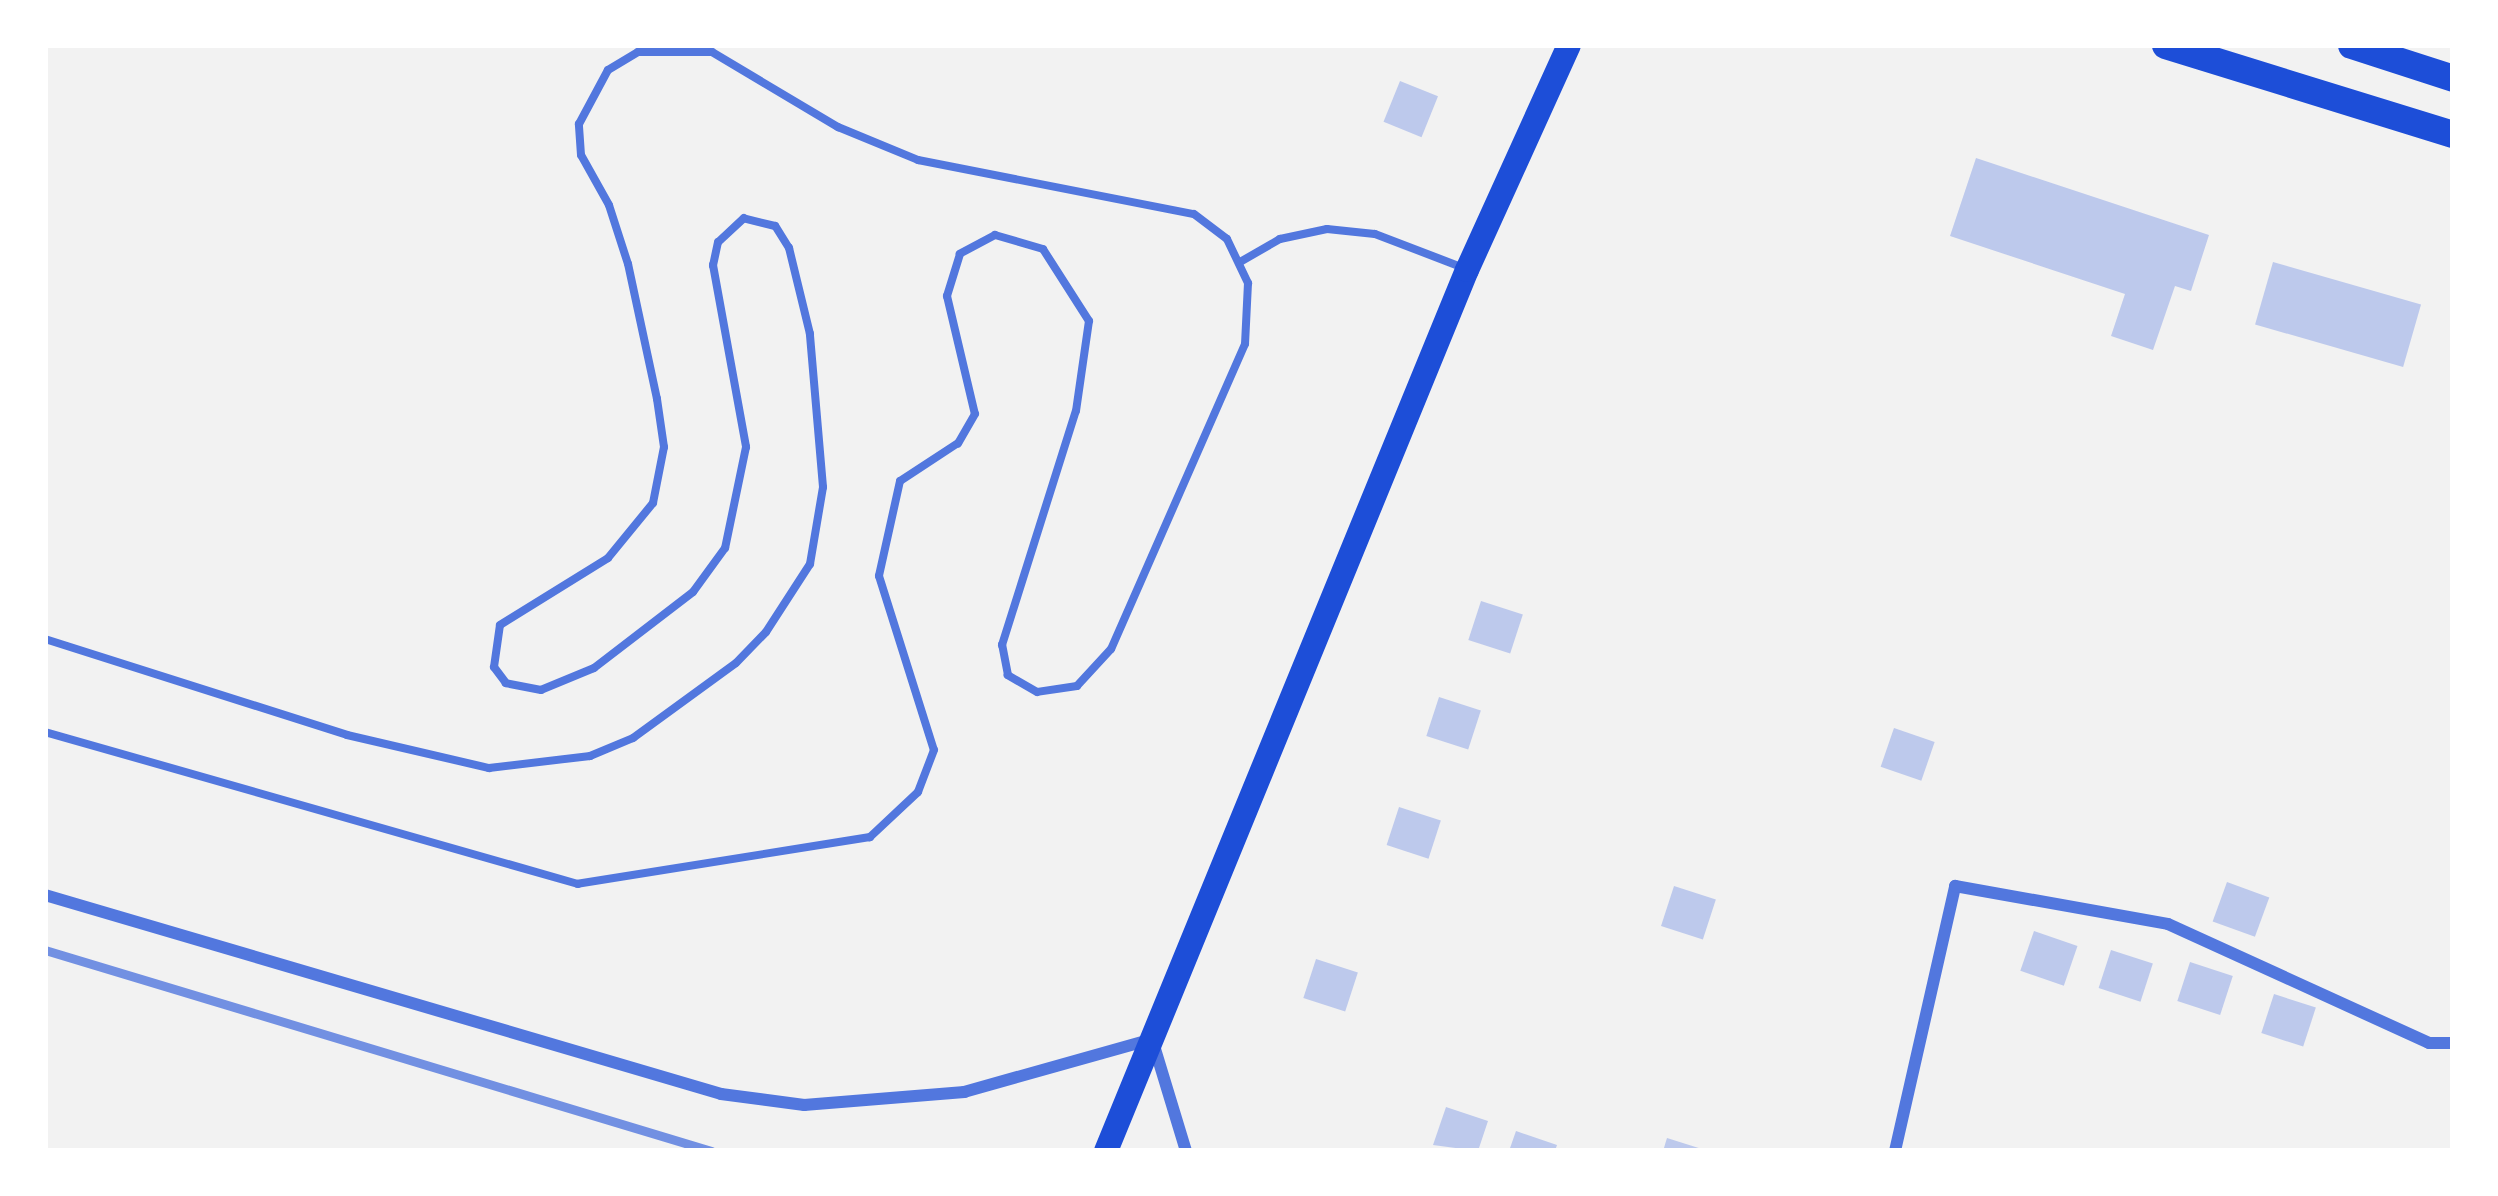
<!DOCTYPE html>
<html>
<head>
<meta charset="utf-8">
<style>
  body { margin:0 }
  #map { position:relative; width:2498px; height:1196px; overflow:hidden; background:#f2f2f2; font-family:"Nunito Sans",sans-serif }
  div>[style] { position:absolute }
  .building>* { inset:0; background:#bdc9ec; transform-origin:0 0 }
  .service>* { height:8px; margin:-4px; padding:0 4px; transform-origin:4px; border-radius:4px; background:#5277de }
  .minor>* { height:12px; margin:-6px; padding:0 6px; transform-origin:6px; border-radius:6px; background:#5277de }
  .secondary>* { height:24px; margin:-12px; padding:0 12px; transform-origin:12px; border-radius:12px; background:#1d4ed8 }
  .trunk>* { height:27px; margin:-13.5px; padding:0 13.5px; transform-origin:13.5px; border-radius:13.5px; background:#1d4ed8 }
  .rail>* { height:9px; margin:-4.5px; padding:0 4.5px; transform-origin:4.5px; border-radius:4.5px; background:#7290e2 }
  span { translate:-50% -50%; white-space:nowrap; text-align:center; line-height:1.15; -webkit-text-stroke:9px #fff; paint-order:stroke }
  .frame { position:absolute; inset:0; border:48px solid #fff; pointer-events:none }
</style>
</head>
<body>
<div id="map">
  <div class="building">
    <div style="left:1400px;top:81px;width:41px;height:44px;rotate:22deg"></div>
    <div style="clip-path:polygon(1976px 158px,2209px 235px,2191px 291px,2175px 286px,2153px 350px,2111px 336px,2125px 294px,1950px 236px)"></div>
    <div style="left:2273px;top:262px;width:154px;height:65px;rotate:16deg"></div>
    <div style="left:1481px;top:601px;width:44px;height:41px;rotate:18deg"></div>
    <div style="left:1439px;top:697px;width:44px;height:41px;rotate:18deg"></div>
    <div style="left:1894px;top:728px;width:43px;height:41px;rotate:19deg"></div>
    <div style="left:1399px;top:807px;width:44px;height:40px;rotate:18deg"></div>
    <div style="left:2227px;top:882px;width:45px;height:42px;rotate:20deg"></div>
    <div style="left:1674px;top:886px;width:44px;height:42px;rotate:18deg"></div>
    <div style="left:2034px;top:931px;width:46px;height:42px;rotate:19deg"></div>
    <div style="left:2111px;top:950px;width:44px;height:40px;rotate:18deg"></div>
    <div style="left:1316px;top:959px;width:44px;height:41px;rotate:18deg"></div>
    <div style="left:2190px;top:962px;width:45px;height:41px;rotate:18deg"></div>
    <div style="left:2274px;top:994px;width:44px;height:41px;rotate:18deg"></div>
    <div style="clip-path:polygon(1446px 1107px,1488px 1121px,1478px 1151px,1433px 1145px)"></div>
    <div style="clip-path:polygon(1516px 1131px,1557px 1145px,1555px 1151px,1509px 1151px)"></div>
    <div style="clip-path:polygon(1667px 1138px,1705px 1150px,1705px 1151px,1663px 1151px)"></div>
  </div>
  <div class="service">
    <div style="left:1240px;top:262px;width:46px;rotate:-29.9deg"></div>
    <div style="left:1280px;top:239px;width:48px;rotate:-12deg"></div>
    <div style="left:1327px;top:229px;width:48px;rotate:5.9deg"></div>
    <div style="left:1375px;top:234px;width:95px;rotate:20.9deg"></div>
    <div style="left:45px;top:639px;width:317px;rotate:17.6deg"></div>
    <div style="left:347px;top:735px;width:146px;rotate:13.1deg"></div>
    <div style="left:489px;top:768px;width:102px;rotate:-6.8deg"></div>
    <div style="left:590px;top:756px;width:47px;rotate:-22.7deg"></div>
    <div style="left:633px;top:738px;width:127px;rotate:-36.1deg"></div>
    <div style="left:736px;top:663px;width:43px;rotate:-45.9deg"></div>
    <div style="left:766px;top:632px;width:81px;rotate:-57.1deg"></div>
    <div style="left:810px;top:564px;width:78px;rotate:-80.4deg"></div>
    <div style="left:823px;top:487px;width:154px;rotate:-94.9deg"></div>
    <div style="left:810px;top:334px;width:89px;rotate:-103.7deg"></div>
    <div style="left:789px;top:248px;width:26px;rotate:-122deg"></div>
    <div style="left:775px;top:226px;width:32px;rotate:-166deg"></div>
    <div style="left:744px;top:218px;width:35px;rotate:137deg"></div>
    <div style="left:718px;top:242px;width:24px;rotate:102deg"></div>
    <div style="left:713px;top:265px;width:185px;rotate:79.7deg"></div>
    <div style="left:746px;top:447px;width:103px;rotate:101.7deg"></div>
    <div style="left:725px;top:548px;width:54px;rotate:126deg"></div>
    <div style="left:693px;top:592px;width:125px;rotate:142.5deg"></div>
    <div style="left:594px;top:668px;width:57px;rotate:157.5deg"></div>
    <div style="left:541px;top:690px;width:36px;rotate:-169deg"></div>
    <div style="left:506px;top:683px;width:20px;rotate:-127deg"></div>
    <div style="left:494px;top:667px;width:42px;rotate:-81.9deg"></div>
    <div style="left:500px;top:625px;width:127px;rotate:-31.8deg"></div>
    <div style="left:608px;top:558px;width:71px;rotate:-50.7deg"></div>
    <div style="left:653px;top:503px;width:57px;rotate:-78.9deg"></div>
    <div style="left:664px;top:447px;width:49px;rotate:-98.3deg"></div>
    <div style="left:657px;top:399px;width:138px;rotate:-102.1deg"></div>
    <div style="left:628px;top:264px;width:62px;rotate:-107.9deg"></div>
    <div style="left:609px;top:205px;width:57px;rotate:-119.2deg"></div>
    <div style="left:581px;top:155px;width:31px;rotate:-94deg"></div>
    <div style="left:579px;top:124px;width:61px;rotate:-61.8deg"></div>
    <div style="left:608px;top:70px;width:35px;rotate:-31deg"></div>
    <div style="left:638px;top:52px;width:74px"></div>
    <div style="left:712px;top:52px;width:147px;rotate:30.8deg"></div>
    <div style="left:838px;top:127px;width:87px;rotate:22.4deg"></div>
    <div style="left:918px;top:160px;width:281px;rotate:11.1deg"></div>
    <div style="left:1194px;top:214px;width:41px;rotate:37.1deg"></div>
    <div style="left:1227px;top:239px;width:49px;rotate:64.5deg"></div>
    <div style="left:1248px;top:283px;width:61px;rotate:92.8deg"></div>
    <div style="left:1245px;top:344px;width:333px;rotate:113.7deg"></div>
    <div style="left:1111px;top:649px;width:50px;rotate:132.6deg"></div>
    <div style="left:1077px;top:686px;width:40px;rotate:171.5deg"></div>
    <div style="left:1037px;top:692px;width:34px;rotate:-150deg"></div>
    <div style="left:1008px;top:675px;width:31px;rotate:-101deg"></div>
    <div style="left:1002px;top:645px;width:245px;rotate:-72.5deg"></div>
    <div style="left:1076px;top:411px;width:91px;rotate:-81.8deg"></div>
    <div style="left:1089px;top:321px;width:85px;rotate:-122.6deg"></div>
    <div style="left:1043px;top:249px;width:50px;rotate:-163.7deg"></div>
    <div style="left:995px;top:235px;width:40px;rotate:152deg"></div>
    <div style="left:960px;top:254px;width:44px;rotate:107.2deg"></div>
    <div style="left:947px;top:296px;width:121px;rotate:76.7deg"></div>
    <div style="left:975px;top:414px;width:34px;rotate:120deg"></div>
    <div style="left:958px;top:443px;width:69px;rotate:146.8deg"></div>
    <div style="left:900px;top:481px;width:97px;rotate:102.5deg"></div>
    <div style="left:879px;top:576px;width:182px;rotate:72.5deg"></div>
    <div style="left:934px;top:750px;width:45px;rotate:110.9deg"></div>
    <div style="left:918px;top:792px;width:66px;rotate:136.8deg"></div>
    <div style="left:870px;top:837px;width:296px;rotate:170.9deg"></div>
    <div style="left:578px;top:884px;width:554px;rotate:-164.08deg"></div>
  </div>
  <div class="minor">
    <div style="left:45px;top:895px;width:705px;rotate:16.4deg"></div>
    <div style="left:721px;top:1094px;width:84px;rotate:7.5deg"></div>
    <div style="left:804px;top:1105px;width:161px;rotate:-4.6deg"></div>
    <div style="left:964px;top:1092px;width:195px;rotate:-15.7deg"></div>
    <div style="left:1152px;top:1039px;width:117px;rotate:73.1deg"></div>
    <div style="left:1895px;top:1151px;width:272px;rotate:-77.2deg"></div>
    <div style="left:1955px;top:886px;width:216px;rotate:10.1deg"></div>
    <div style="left:2168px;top:924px;width:287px;rotate:24.5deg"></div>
    <div style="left:2429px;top:1043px;width:24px"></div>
  </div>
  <div class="secondary">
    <div style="left:1106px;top:1151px;width:952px;rotate:-67.72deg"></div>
    <div style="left:1467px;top:270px;width:247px;rotate:-65.6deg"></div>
  </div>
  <div class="trunk">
    <div style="left:2165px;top:45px;width:301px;rotate:17.2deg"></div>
    <div style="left:2351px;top:45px;width:107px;rotate:17.9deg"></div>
  </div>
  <div class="rail">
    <div style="left:45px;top:950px;width:696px;rotate:16.79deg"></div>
  </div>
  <div class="frame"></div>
</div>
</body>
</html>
